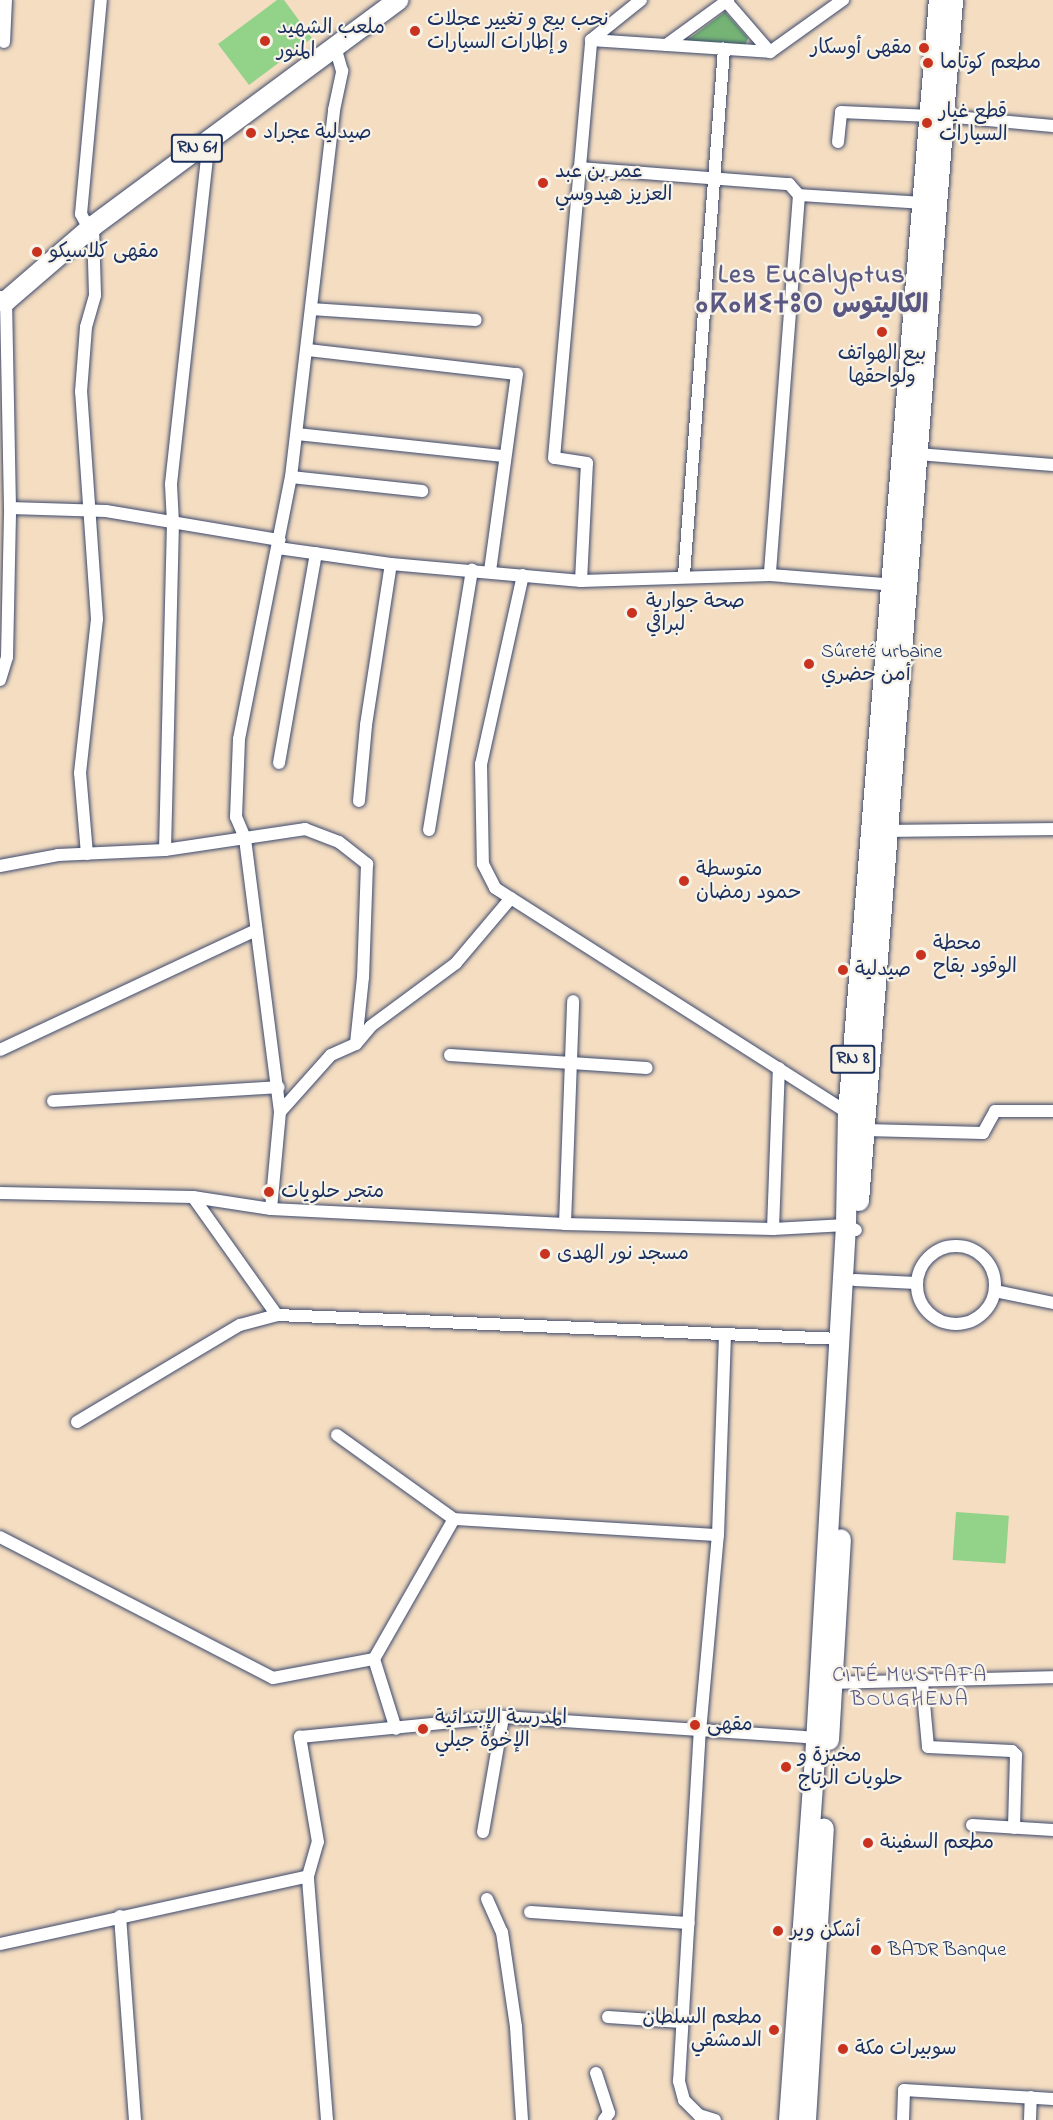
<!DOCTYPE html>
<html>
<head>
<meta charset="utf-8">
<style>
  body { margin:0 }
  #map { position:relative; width:1053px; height:2120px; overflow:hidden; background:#f4ddc1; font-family:"Indie Flower","Playpen Sans Arabic","Noto Sans Tifinagh",sans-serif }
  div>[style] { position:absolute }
  .green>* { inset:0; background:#92d289; transform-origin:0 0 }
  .forest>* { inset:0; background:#75b475 }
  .roads { filter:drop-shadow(0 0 2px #3c496d) drop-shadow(0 0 2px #3c496d) }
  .minor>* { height:12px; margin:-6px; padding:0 6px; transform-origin:6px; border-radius:6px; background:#fff }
  .minor>.ring { margin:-6px; padding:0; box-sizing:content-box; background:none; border:12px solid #fff; border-radius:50% }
  .primary>* { height:20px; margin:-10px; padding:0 10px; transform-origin:10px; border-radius:10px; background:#fff }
  .dots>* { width:16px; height:16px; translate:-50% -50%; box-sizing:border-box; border:3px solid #f7f3e8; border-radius:50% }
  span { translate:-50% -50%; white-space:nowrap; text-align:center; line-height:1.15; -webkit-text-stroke:4.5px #f7f3e8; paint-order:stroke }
  .shield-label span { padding:2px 4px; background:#f7f3e8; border:2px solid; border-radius:4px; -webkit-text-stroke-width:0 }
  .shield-label { font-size:18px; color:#1b2f5e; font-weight:700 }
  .poi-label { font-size:20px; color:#1b2f5e }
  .left { translate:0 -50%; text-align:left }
  .right { translate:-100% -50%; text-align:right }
  .neighbourhood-label { font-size:21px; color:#5a5882; letter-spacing:1.5px }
  .district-label { font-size:26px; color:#5a5882; font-weight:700; letter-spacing:1.5px }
</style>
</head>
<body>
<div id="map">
  <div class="green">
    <div style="clip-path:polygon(277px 0,284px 0,312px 38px,249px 85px,218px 44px)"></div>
    <div style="left:956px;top:1512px;width:53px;height:48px;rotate:4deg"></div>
  </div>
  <div class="forest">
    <div style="clip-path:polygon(725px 12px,748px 38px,745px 46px,686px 41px)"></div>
  </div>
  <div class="roads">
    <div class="minor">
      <div style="left:725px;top:0;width:69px;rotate:49.1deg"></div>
      <div style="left:591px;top:40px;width:179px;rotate:3.8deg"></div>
      <div style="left:770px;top:52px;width:90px;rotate:-35.5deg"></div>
      <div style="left:4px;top:42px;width:42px;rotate:-87.3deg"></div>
      <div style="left:666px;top:45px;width:77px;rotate:-36deg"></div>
      <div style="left:945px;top:116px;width:108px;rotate:5.3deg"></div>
      <div style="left:838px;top:142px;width:30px;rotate:-84deg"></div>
      <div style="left:841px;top:112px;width:90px;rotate:2.5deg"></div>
      <div style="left:579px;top:168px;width:211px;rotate:4.4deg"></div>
      <div style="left:789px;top:184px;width:15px;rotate:48deg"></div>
      <div style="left:799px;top:195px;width:381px;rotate:94.4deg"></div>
      <div style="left:799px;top:195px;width:123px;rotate:3.7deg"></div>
      <div style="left:89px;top:229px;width:17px;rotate:-118deg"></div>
      <div style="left:81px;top:214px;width:215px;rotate:-84.7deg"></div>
      <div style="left:311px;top:309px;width:165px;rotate:3.8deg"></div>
      <div style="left:308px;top:350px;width:210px;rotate:6.6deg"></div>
      <div style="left:517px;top:374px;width:199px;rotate:97.8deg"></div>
      <div style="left:297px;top:434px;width:208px;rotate:6.1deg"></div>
      <div style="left:918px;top:454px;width:135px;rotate:4.7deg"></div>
      <div style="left:291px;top:477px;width:132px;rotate:6.1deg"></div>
      <div style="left:10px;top:508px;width:96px;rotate:1.8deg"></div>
      <div style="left:106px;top:511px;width:176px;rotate:9.5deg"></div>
      <div style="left:278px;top:548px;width:114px;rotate:8.1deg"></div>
      <div style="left:391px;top:564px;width:191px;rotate:5.1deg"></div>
      <div style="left:581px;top:581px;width:189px;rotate:-1.8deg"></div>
      <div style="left:770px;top:575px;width:127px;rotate:4.5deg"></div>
      <div style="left:523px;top:575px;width:194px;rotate:102.5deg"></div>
      <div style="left:481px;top:764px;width:100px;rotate:88.9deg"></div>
      <div style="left:483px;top:864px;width:27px;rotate:63deg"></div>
      <div style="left:495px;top:888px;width:419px;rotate:32.5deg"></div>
      <div style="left:684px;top:575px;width:528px;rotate:-85.65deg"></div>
      <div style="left:581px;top:581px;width:118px;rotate:-87.1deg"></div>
      <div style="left:587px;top:463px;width:33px;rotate:-171deg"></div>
      <div style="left:554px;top:458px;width:420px;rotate:-84.9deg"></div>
      <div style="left:591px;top:40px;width:64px;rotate:-38.7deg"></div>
      <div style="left:0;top:680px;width:24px;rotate:-73deg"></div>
      <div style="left:7px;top:657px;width:149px;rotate:-88.8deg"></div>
      <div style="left:10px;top:508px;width:207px;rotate:-91.1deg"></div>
      <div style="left:279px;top:763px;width:213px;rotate:-80deg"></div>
      <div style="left:359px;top:801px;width:76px;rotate:-84.7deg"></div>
      <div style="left:366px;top:725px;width:163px;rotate:-81.2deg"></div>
      <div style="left:429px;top:830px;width:264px;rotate:-80.6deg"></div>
      <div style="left:888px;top:831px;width:165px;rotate:-0.7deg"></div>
      <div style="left:165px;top:850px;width:327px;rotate:-88.6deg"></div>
      <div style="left:173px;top:523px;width:39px;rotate:-93deg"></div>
      <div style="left:171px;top:484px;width:347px;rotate:-83.7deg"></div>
      <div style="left:87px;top:854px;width:81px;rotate:-94.9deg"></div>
      <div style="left:80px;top:773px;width:155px;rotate:-83.7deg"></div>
      <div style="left:97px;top:619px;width:228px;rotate:-94deg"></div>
      <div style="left:81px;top:392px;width:65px;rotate:-85.6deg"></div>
      <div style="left:86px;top:327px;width:33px;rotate:-74deg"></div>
      <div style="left:95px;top:295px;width:69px;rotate:-91.7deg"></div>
      <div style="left:0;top:866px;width:59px;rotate:-10.7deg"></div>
      <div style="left:58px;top:855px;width:107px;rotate:-2.7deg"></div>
      <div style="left:165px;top:850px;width:142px;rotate:-8.5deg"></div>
      <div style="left:305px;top:829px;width:36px;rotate:21deg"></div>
      <div style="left:339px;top:842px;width:36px;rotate:38deg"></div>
      <div style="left:367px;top:864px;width:113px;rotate:92deg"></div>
      <div style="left:363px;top:977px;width:67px;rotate:96deg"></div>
      <div style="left:0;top:1050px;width:283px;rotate:-25.1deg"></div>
      <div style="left:450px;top:1055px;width:197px;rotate:3.8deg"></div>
      <div style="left:53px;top:1101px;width:226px;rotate:-3.5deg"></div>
      <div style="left:280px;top:1112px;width:76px;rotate:-48.2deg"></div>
      <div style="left:331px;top:1055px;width:27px;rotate:-24deg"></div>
      <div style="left:356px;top:1044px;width:23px;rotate:-50deg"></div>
      <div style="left:371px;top:1026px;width:106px;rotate:-36.5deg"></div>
      <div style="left:456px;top:963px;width:85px;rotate:-49.8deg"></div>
      <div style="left:865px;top:1130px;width:118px;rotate:1.5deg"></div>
      <div style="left:983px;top:1133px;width:25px;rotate:-61deg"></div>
      <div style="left:995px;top:1111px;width:58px"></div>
      <div style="left:0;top:1193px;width:193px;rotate:1.2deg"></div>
      <div style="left:193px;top:1197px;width:79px;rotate:8.7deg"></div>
      <div style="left:271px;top:1209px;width:294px;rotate:2.9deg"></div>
      <div style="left:565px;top:1224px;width:208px;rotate:1.4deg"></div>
      <div style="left:773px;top:1229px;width:73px;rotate:-3.1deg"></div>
      <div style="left:846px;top:1225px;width:11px;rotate:27deg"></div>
      <div style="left:193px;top:1197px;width:145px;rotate:54.6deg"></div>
      <div style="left:271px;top:1209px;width:97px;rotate:-84.7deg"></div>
      <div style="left:280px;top:1112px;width:276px;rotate:-97.3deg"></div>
      <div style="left:245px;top:838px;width:23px;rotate:-113deg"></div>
      <div style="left:236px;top:817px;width:78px;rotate:-87.8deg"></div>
      <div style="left:239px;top:739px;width:267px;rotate:-78.8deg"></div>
      <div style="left:291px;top:477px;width:370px;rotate:-83.3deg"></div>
      <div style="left:334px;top:110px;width:40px;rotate:-78deg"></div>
      <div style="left:342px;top:71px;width:25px;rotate:-106deg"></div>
      <div style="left:565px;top:1224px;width:223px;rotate:-87.9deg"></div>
      <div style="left:773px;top:1229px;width:161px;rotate:-87.9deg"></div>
      <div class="ring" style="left:917px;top:1246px;width:66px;height:66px"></div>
      <div style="left:855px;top:1280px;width:61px;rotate:2.8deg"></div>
      <div style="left:995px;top:1291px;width:59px;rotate:11.7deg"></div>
      <div style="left:77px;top:1422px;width:190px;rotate:-30.8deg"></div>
      <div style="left:240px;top:1325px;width:38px;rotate:-15deg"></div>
      <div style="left:277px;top:1315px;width:564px;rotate:2.44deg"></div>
      <div style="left:337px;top:1435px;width:144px;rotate:35.7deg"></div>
      <div style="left:0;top:1537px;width:307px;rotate:27.3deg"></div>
      <div style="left:273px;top:1678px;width:103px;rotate:-10.7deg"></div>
      <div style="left:374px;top:1659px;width:73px;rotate:72.6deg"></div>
      <div style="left:374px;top:1659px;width:161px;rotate:-60.3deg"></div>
      <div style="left:454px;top:1519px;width:264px;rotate:3.5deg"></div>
      <div style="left:922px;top:1682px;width:65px;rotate:84.7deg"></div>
      <div style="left:928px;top:1747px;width:84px;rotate:2.7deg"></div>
      <div style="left:1012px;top:1751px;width:6px;rotate:45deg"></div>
      <div style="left:1016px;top:1755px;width:73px;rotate:91.6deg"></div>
      <div style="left:826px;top:1683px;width:227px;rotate:-1.5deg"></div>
      <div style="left:972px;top:1825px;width:81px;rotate:3.5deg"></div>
      <div style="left:483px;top:1832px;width:117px;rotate:-80.1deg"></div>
      <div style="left:487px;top:1899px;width:36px;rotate:66deg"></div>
      <div style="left:502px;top:1932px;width:96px;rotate:81.6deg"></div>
      <div style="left:516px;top:2027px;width:93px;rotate:86.3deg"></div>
      <div style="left:530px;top:1912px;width:159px;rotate:4deg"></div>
      <div style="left:120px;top:1916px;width:205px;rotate:85.8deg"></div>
      <div style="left:0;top:1944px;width:315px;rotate:-12.4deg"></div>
      <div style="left:608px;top:2017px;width:74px;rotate:3.9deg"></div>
      <div style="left:596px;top:2073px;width:42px;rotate:72deg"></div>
      <div style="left:609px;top:2113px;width:9px;rotate:126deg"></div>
      <div style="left:327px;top:2120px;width:245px;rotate:-94.5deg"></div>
      <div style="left:308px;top:1876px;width:35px;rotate:-74deg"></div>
      <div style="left:318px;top:1842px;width:107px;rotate:-99.7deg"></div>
      <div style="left:300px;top:1737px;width:204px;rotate:-5.6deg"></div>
      <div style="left:503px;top:1717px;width:314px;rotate:3.8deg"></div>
      <div style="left:715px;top:2120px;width:17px;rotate:-163deg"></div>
      <div style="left:699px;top:2115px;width:21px;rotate:-135deg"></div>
      <div style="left:684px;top:2100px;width:20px;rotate:-105deg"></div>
      <div style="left:679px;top:2081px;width:350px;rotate:-86.6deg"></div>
      <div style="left:700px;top:1732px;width:198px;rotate:-84.8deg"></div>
      <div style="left:718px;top:1535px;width:201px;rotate:-88deg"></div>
      <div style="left:903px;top:2120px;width:30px;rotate:-88deg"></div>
      <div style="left:904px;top:2090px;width:149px;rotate:3.5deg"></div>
      <div style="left:1030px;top:2120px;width:23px;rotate:-88deg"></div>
    </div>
    <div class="primary">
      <div style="left:0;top:301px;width:6px"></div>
      <div style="left:6px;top:301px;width:115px;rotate:-40.8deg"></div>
      <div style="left:93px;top:226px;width:380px;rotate:-36.5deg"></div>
      <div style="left:859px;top:1201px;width:1205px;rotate:-85.52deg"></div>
      <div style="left:829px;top:1740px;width:201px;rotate:-86.6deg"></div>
      <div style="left:789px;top:2120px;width:361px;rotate:-85.9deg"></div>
      <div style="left:815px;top:1760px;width:536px;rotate:-86.68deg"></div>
      <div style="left:846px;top:1225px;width:112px;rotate:-89deg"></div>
      <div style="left:848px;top:1113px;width:1117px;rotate:-85.33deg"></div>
      <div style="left:806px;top:2120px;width:292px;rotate:-86.5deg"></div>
    </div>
  </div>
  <div class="dots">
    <div style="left:415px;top:31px;background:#c8321e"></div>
    <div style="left:265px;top:41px;background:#c8321e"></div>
    <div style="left:924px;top:48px;background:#c8321e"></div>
    <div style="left:928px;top:63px;background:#c8321e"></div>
    <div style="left:927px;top:123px;background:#c8321e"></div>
    <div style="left:251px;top:133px;background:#c8321e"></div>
    <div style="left:543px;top:183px;background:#c8321e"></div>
    <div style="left:37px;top:252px;background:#c8321e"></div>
    <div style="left:882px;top:332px;background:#c8321e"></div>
    <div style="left:632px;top:613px;background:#c8321e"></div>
    <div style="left:809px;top:664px;background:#c8321e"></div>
    <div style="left:684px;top:881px;background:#c8321e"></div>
    <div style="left:921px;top:955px;background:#c8321e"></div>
    <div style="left:843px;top:970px;background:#c8321e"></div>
    <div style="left:269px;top:1192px;background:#c8321e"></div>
    <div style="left:545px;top:1254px;background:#c8321e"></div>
    <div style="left:695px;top:1725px;background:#c8321e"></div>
    <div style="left:423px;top:1729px;background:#c8321e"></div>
    <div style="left:786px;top:1767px;background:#c8321e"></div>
    <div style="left:868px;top:1843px;background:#c8321e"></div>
    <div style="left:778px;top:1931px;background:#c8321e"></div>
    <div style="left:876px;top:1950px;background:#c8321e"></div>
    <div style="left:774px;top:2030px;background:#c8321e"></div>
    <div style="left:843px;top:2049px;background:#c8321e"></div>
  </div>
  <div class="shield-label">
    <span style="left:197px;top:148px">RN 61</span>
    <span style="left:853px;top:1059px">RN 8</span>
  </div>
  <div class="poi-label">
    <span class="left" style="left:427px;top:32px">نحب بيع و تغيير عجلات<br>و إطارات السيارات</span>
    <span class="left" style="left:277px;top:40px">ملعب الشهيد<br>المنور</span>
    <span class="right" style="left:912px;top:48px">مقهى أوسكار</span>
    <span class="left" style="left:940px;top:63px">مطعم كوتاما</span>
    <span class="left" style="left:939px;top:124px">قطع غيار<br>السيارات</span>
    <span class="left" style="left:263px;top:133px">صيدلية عجراد</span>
    <span class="left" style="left:555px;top:184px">عمر بن عبد<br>العزيز هيدوسي</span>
    <span class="left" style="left:49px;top:252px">مقهى كلاسيكو</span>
    <span style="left:882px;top:366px">بيع الهواتف<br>ولواحقها</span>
    <span class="left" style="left:646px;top:614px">صحة جوارية<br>لبراقي</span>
    <span class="left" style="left:821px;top:664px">Sûreté urbaine<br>أمن حضري</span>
    <span class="left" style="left:696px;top:882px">متوسطة<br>حمود رمضان</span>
    <span class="left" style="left:933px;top:956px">محطة<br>الوقود بقاح</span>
    <span class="left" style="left:855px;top:970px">صيدلية</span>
    <span class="left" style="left:281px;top:1192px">متجر حلويات</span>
    <span class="left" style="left:557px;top:1254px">مسجد نور الهدى</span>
    <span class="left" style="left:435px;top:1730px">المدرسة الإبتدائية<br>الإخوة جيلي</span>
    <span class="left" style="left:707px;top:1725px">مقهى</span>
    <span class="left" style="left:798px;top:1768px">مخبزة و<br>حلويات الرتاج</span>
    <span class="left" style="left:880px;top:1843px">مطعم السفينة</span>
    <span class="left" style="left:790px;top:1931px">أشكن وير</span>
    <span class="left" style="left:888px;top:1950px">BADR Banque</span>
    <span class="right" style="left:762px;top:2030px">مطعم السلطان<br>الدمشقي</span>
    <span class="left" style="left:855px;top:2049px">سوبيرات مكة</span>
  </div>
  <div class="neighbourhood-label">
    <span style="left:910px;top:1688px">CITÉ MUSTAFA<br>BOUGHENA</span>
  </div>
  <div class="district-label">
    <span style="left:812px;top:292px">Les Eucalyptus<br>ⴰⴽⴰⵍⵉⵜⵓⵙ الكاليتوس</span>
  </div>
</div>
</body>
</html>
